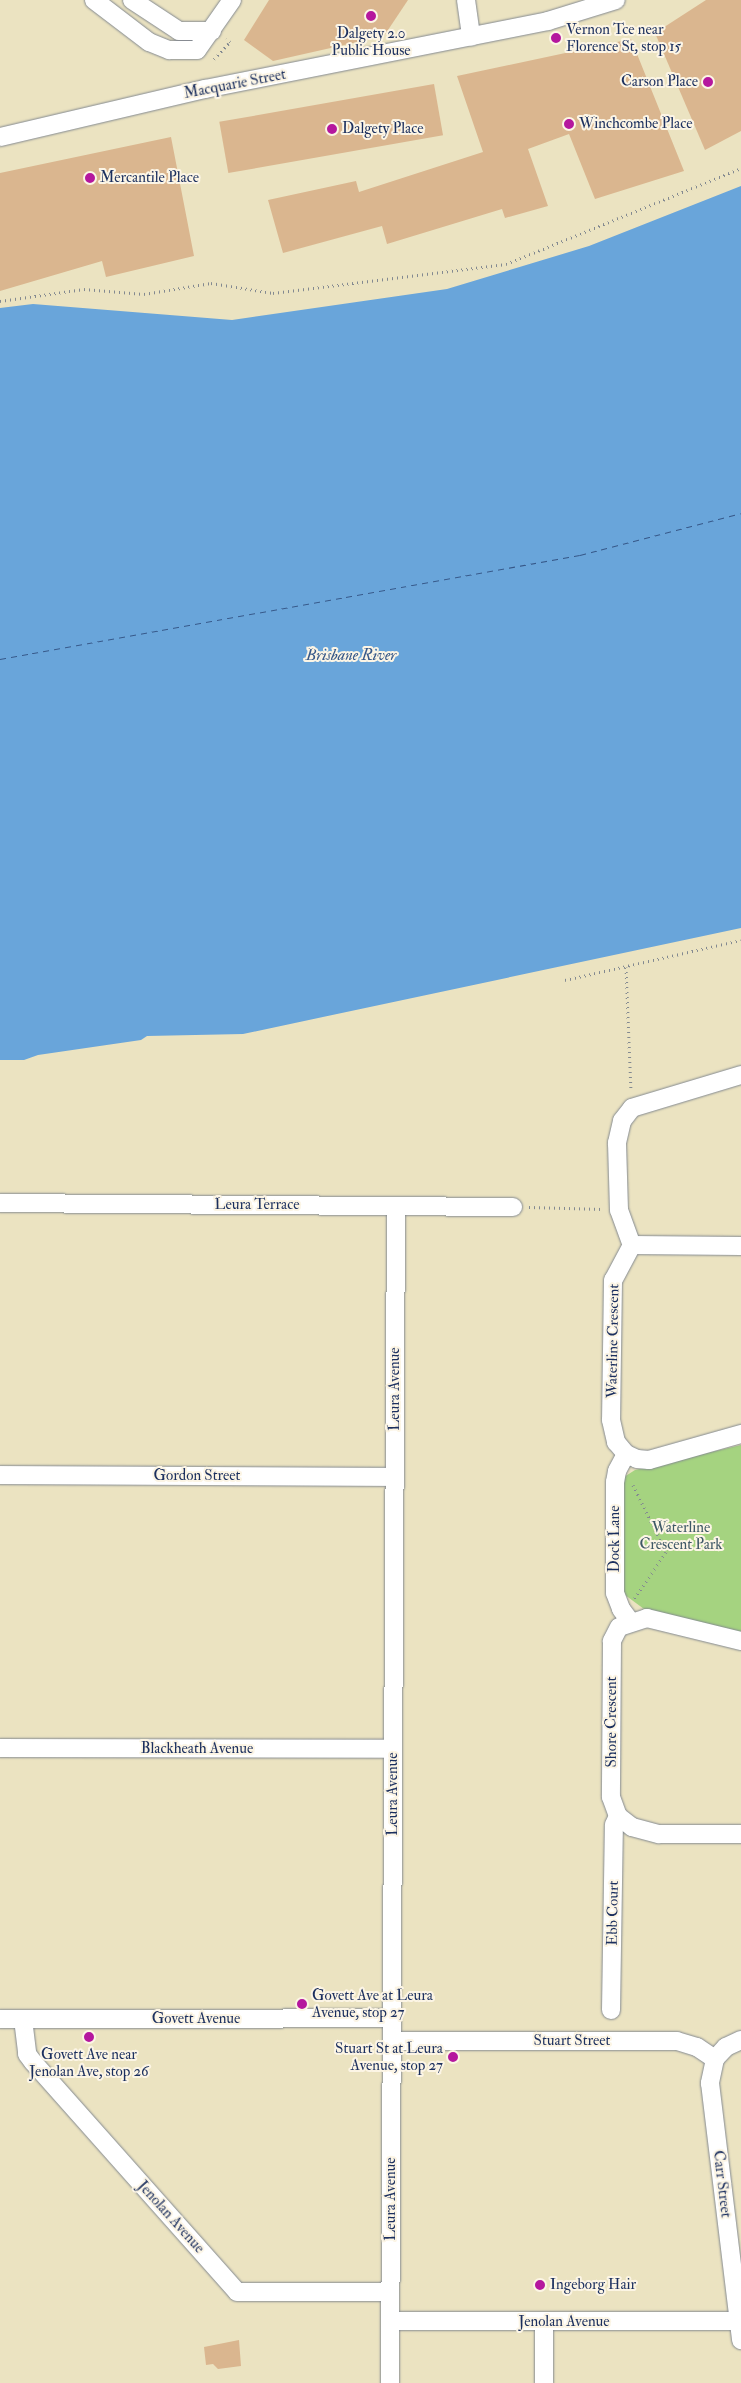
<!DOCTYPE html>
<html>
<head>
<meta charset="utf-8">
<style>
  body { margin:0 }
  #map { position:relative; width:741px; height:2383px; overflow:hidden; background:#ebe3c1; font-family:"IM FELL Double Pica",serif }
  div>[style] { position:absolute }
  .green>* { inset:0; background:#a5d380 }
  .water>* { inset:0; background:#69a5da }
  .ferry>* { height:1px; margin-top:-0.5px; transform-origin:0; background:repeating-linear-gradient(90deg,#365889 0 6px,transparent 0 11px) }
  .building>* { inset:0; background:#dab68f; transform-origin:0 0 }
  .path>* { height:3px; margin-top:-1.5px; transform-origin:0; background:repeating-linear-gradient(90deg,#838990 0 1px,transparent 0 5px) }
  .roads { filter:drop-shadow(0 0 1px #838990) drop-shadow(0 0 1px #838990) }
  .minor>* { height:18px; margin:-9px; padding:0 9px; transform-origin:9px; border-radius:9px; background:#fff }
  .dots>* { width:14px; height:14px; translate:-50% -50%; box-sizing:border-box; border:2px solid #fcf5e5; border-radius:50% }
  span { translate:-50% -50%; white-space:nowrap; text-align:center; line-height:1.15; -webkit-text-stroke:4px #fcf5e5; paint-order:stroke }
  .poi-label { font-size:15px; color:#1b2f5e }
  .left { translate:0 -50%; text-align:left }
  .right { translate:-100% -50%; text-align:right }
  .street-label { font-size:15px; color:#1b2f5e }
  .park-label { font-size:15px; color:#3e5866 }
  .water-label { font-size:16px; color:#365889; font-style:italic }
</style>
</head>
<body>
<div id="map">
  <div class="green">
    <div style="clip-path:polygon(741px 1445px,741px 1635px,644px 1609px,621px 1592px,621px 1479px,635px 1470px)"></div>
  </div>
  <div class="water">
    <div style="clip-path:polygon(741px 186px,741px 928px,243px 1034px,147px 1036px,141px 1040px,38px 1055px,24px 1060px,0 1060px,0 308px,33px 304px,232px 320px,447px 289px,589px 246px)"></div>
  </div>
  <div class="ferry">
    <div style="left:0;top:659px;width:589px;rotate:-10.17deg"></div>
    <div style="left:580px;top:555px;width:166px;rotate:-14.6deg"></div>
  </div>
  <div class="building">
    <div style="clip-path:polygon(269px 0,408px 0,384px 36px,273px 61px,244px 40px)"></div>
    <div style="clip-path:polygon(706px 0,741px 0,741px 131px,705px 150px,655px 33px)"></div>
    <div style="clip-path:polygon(631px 39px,684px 171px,595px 199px,569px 134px,528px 149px,548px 206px,505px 218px,502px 209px,387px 244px,382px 226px,283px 253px,268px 200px,356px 181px,359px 192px,483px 152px,457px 76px)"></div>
    <div style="left:434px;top:84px;width:52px;height:218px;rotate:80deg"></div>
    <div style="clip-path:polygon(171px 137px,194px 256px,106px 277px,102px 261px,0 291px,0 173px)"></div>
    <div style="clip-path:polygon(239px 2340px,241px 2366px,218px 2369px,213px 2364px,206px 2365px,204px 2347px)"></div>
  </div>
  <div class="path">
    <div style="left:214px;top:59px;width:23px;rotate:-47deg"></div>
    <div style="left:230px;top:42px;width:5px;rotate:-143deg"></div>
    <div style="left:0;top:301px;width:85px;rotate:-8.1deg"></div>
    <div style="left:84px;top:289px;width:60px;rotate:4.8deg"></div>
    <div style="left:144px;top:294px;width:68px;rotate:-9.3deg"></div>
    <div style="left:211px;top:283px;width:63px;rotate:9.2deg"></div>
    <div style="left:273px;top:293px;width:235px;rotate:-7.1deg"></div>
    <div style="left:506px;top:264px;width:254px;rotate:-22.2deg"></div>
    <div style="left:626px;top:967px;width:123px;rotate:87.7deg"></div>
    <div style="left:565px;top:980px;width:180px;rotate:-12.8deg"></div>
    <div style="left:529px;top:1207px;width:74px;rotate:1.5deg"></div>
    <div style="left:633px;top:1485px;width:75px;rotate:63.8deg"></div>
    <div style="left:666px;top:1552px;width:57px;rotate:124.2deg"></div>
  </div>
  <div class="roads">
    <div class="minor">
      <div style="left:94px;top:0;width:69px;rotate:37.4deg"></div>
      <div style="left:149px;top:42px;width:22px;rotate:22deg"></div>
      <div style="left:169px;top:50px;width:28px"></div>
      <div style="left:197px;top:50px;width:61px;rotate:-55deg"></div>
      <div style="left:132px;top:0;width:56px;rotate:33.4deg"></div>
      <div style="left:179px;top:31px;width:33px"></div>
      <div style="left:466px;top:0;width:37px;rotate:82deg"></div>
      <div style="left:0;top:137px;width:211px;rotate:-13.2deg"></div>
      <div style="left:205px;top:89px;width:350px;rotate:-11.2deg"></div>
      <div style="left:548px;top:21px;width:71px;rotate:-17.2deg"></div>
      <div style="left:741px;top:1075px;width:114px;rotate:163.2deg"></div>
      <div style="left:632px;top:1108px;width:16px;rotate:128deg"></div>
      <div style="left:622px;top:1121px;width:23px;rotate:103deg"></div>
      <div style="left:617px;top:1143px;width:67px;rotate:88.3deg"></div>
      <div style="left:619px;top:1210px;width:37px;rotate:70deg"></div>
      <div style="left:632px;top:1245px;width:40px;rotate:118deg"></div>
      <div style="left:613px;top:1280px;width:140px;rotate:90.8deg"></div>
      <div style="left:611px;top:1420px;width:23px;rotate:77deg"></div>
      <div style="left:616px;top:1442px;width:16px;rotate:50deg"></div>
      <div style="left:626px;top:1454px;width:12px;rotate:24deg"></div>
      <div style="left:637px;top:1459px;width:12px;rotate:5deg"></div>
      <div style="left:649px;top:1460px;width:96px;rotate:-15.8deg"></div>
      <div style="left:0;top:1203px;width:513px;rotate:0.45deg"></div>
      <div style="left:632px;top:1245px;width:109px;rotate:0.5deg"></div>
      <div style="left:626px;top:1454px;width:19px;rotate:118deg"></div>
      <div style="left:617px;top:1471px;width:11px;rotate:100deg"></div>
      <div style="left:615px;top:1482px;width:111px;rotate:90deg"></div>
      <div style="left:615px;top:1593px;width:17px;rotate:69deg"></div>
      <div style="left:621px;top:1609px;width:15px;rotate:53deg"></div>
      <div style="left:0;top:1475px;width:395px;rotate:0.3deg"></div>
      <div style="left:741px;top:1641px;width:97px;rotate:-166.3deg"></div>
      <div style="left:647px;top:1618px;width:29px;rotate:162deg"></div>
      <div style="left:619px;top:1627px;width:16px;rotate:117deg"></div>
      <div style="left:612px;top:1641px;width:156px;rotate:90.4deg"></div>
      <div style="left:611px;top:1797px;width:20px;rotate:70deg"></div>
      <div style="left:618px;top:1816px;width:18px;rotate:38deg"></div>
      <div style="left:632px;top:1827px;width:28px;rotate:15deg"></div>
      <div style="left:659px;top:1834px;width:82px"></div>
      <div style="left:0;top:1748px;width:393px;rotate:0.1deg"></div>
      <div style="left:611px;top:2010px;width:185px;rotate:-89.1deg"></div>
      <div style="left:614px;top:1825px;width:10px;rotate:-66deg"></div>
      <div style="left:0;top:2019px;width:392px;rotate:-0.1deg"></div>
      <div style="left:23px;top:2019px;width:35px;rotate:83deg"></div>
      <div style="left:27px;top:2054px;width:10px;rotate:53deg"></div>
      <div style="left:33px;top:2062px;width:307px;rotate:48.4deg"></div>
      <div style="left:237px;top:2292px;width:153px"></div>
      <div style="left:741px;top:2040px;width:17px;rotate:155deg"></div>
      <div style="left:726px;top:2047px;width:16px;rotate:133deg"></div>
      <div style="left:715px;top:2059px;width:25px;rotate:102deg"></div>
      <div style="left:710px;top:2083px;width:259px;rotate:83.1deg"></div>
      <div style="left:392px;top:2041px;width:285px"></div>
      <div style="left:677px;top:2041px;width:21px;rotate:17deg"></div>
      <div style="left:697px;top:2047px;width:22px;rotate:34deg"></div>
      <div style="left:390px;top:2321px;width:349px"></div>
      <div style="left:544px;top:2323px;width:60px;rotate:90deg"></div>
      <div style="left:390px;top:2383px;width:1177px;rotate:-89.71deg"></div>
    </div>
  </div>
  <div class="dots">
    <div style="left:371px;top:16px;background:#b5179e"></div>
    <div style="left:556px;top:38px;background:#b5179e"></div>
    <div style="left:708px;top:82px;background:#b5179e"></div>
    <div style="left:569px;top:124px;background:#b5179e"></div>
    <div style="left:332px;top:129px;background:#b5179e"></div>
    <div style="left:90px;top:178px;background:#b5179e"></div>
    <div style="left:302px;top:2004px;background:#b5179e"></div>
    <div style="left:89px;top:2037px;background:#b5179e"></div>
    <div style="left:453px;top:2057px;background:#b5179e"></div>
    <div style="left:540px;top:2285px;background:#b5179e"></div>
  </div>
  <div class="poi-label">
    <span class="left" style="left:566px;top:38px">Vernon Tce near<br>Florence St, stop 15</span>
    <span style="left:371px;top:42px">Dalgety 2.0<br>Public House</span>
    <span class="right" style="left:698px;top:82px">Carson Place</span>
    <span class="left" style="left:579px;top:124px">Winchcombe Place</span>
    <span class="left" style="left:342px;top:129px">Dalgety Place</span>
    <span class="left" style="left:100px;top:178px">Mercantile Place</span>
    <span class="left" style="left:312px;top:2004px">Govett Ave at Leura<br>Avenue, stop 27</span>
    <span class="right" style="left:443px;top:2057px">Stuart St at Leura<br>Avenue, stop 27</span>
    <span style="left:89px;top:2063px">Govett Ave near<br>Jenolan Ave, stop 26</span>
    <span class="left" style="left:550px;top:2285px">Ingeborg Hair</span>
  </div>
  <div class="street-label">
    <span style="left:235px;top:84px;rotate:-11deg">Macquarie Street</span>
    <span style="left:257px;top:1205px">Leura Terrace</span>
    <span style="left:613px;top:1341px;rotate:-89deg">Waterline Crescent</span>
    <span style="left:395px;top:1389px;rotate:-90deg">Leura Avenue</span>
    <span style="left:197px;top:1476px">Gordon Street</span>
    <span style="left:615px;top:1539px;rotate:-90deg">Dock Lane</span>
    <span style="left:612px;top:1722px;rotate:-90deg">Shore Crescent</span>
    <span style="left:197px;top:1749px">Blackheath Avenue</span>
    <span style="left:393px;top:1794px;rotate:-90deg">Leura Avenue</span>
    <span style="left:613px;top:1913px;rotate:-89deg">Ebb Court</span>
    <span style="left:196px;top:2019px">Govett Avenue</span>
    <span style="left:572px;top:2041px">Stuart Street</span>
    <span style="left:722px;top:2184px;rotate:83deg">Carr Street</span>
    <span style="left:391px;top:2199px;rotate:-90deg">Leura Avenue</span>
    <span style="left:171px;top:2217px;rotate:48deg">Jenolan Avenue</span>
    <span style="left:564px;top:2322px">Jenolan Avenue</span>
  </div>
  <div class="park-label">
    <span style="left:681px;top:1536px">Waterline<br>Crescent Park</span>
  </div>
  <div class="water-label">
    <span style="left:351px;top:655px">Brisbane River</span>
  </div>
</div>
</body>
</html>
